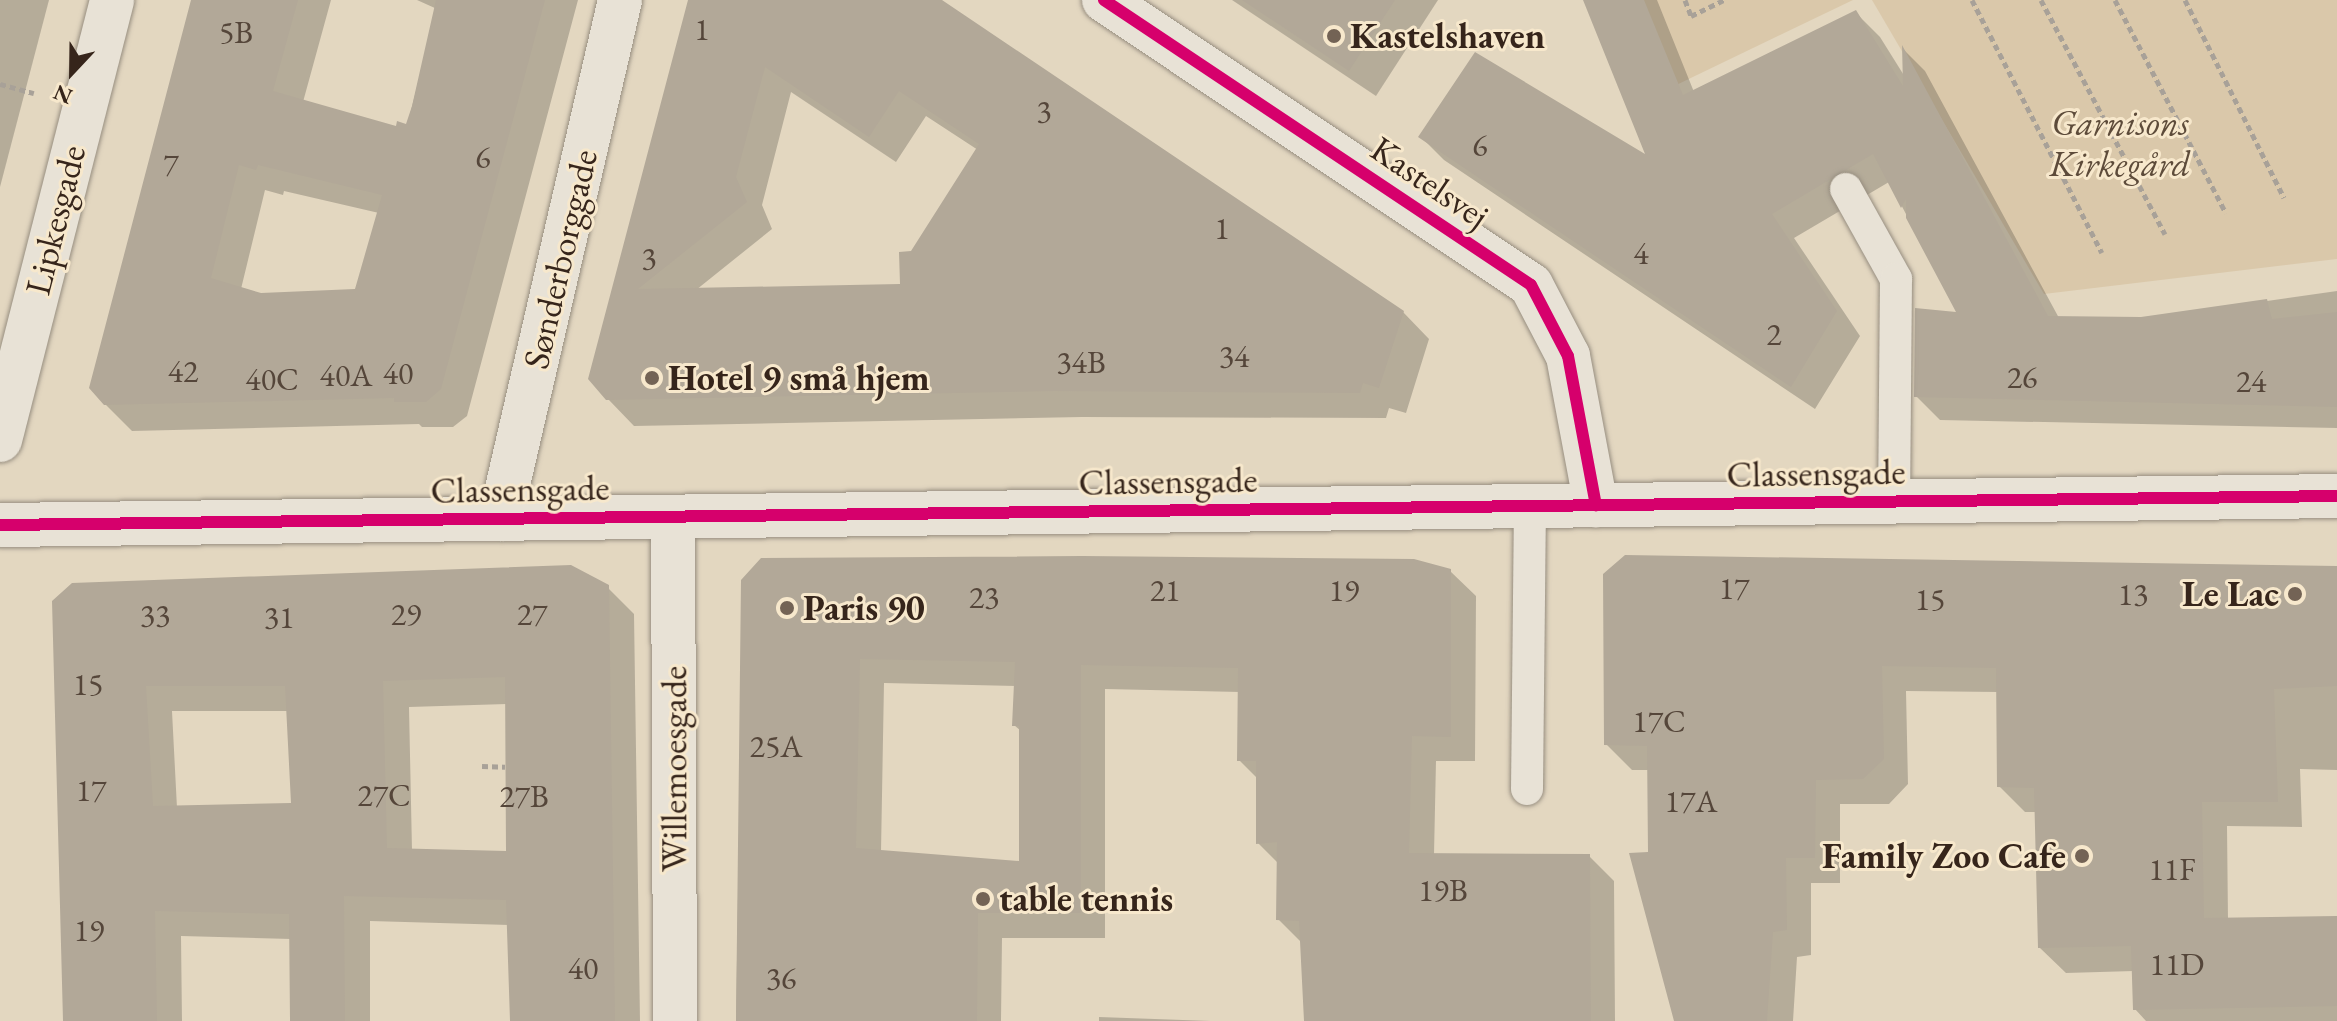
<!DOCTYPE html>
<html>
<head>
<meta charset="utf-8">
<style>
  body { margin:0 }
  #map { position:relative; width:2337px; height:1021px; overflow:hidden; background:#e3d7c0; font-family:"EB Garamond",serif }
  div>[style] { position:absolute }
  .green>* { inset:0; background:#dac8aa }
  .shadow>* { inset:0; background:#0003 }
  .building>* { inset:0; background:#b2a898 }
  .path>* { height:5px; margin-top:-2.5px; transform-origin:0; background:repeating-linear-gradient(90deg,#a8a198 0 6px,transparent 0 10px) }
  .roads { filter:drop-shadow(0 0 2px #978e80) drop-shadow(0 0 2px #978e80) }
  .lane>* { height:32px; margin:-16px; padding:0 16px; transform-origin:16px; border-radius:16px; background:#e8e2d6 }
  .street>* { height:44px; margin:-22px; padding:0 22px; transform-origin:22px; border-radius:22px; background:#e8e2d6 }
  .secondary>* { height:44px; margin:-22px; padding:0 22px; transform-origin:22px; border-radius:22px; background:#e8e2d6 }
  .cycleway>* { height:12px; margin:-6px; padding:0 6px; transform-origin:6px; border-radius:6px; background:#d6006c }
  .dots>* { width:22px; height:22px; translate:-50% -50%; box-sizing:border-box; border:4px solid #f7e8cc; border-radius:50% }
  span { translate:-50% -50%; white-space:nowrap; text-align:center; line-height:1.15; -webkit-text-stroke:6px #f7e8cc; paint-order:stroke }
  .number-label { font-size:32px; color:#55463a }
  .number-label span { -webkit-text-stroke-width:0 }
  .poi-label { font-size:36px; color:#36251b; font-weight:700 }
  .left { translate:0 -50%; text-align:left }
  .right { translate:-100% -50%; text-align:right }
  .park-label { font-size:36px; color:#5d4b3a; font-style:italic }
  .street-label { font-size:36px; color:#36251b }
  .north { position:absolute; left:32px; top:32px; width:80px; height:80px; -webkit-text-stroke:6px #f7e8cc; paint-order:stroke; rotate:202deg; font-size:22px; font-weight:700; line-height:32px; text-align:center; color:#36251b }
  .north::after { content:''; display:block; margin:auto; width:28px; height:36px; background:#36251b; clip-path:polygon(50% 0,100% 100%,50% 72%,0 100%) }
</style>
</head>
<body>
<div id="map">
  <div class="green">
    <div style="clip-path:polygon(1637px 0,1853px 0,1668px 89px)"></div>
    <div style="clip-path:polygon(1872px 0,2337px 0,2337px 259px,2044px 294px)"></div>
  </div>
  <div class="shadow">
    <div style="clip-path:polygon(0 0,49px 0,0 187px)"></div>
    <div style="clip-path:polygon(evenodd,193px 0,331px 0,303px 102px,398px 129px,407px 126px,437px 9px,417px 0,578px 0,467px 416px,453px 427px,422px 427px,419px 424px,132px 431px,105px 404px,193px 0,265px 190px,283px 195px,284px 191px,379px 213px,356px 291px,261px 295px,241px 289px,265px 190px)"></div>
    <div style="clip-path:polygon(evenodd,690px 0,935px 0,1403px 312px,1429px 339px,1406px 413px,1389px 408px,1386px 418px,1082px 417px,634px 426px,608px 399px,690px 0,791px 92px,896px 162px,926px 116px,978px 150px,912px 253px,902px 285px,696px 290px,772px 229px,762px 205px,791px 92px)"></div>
    <div style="clip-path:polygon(1232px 0,1438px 0,1376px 96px)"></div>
    <div style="clip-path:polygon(1586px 0,1657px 0,1694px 92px,1856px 13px,1880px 37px,1905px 77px,1904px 50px,1925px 71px,2059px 318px,2141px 319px,2337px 291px,2337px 428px,1940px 420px,1916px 396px,1959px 314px,1889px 182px,1794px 238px,1860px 336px,1815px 409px,1444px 160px,1420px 136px,1649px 158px)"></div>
    <div style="clip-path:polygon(2337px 569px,2337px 770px,2300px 769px,2302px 827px,2227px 826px,2228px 920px,2337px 918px,2337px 1021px,2146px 1021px,2135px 1009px,2134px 971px,2066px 973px,2040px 948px,2037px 812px,2025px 812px,1999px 786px,1998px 692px,1906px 691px,1908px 784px,1889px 804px,1840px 804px,1840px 883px,1811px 883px,1811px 955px,1797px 957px,1793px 1021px,1676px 1021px,1650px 854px,1649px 770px,1632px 770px,1606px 744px,1605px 575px)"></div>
    <div style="clip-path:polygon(evenodd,1450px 571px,1476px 596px,1475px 761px,1436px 761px,1434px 855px,1589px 856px,1614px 881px,1615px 1021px,1306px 1021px,1302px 943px,1278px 919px,1279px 864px,1258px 843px,1258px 779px,1239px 760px,1240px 692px,1105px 689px,1105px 938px,1002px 938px,1001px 1021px,736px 1021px,743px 580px,1450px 571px,884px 683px,1016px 686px,1014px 725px,1021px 731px,1021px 863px,881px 852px,884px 683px)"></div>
    <div style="clip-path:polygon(evenodd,607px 587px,634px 614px,640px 1021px,512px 1021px,509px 925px,370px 921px,370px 1021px,292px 1021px,291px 939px,181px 936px,182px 1021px,65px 1021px,54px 602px,607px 587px,507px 704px,508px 853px,412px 850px,409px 707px,507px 704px,607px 587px,172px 711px,288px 711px,293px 805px,177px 808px,172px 711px)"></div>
    <div style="clip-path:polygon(1099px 1017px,1211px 1021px,1099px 1021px)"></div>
  </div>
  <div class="building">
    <div style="clip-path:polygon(evenodd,191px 0,298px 0,273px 91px,396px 126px,397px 121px,406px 124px,412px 106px,436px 0,545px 0,441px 389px,426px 402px,394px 402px,394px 398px,104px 405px,89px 388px,191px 0,239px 165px,256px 170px,258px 165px,382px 195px,355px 289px,261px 293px,211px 278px,239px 165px)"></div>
    <div style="clip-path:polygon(evenodd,688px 0,942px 0,1404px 311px,1379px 388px,1363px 383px,1360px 393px,1054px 391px,606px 400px,588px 379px,688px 0,765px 67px,869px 137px,899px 91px,979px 144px,911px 251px,899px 252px,900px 284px,638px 289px,747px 202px,736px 177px,765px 67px)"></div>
    <div style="clip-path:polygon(1242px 0,1395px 0,1349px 71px)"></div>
    <div style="clip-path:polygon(1583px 0,1644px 0,1683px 95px,1856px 10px,1903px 86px,1902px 45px,2048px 316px,2141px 317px,2267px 299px,2272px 319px,2337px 312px,2337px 407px,1914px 397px,1915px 308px,1956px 312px,1906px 218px,1906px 199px,1901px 208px,1873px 154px,1772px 214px,1837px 311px,1791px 387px,1418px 137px,1475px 52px,1645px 154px)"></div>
    <div style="clip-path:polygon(1625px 555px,2337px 566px,2337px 686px,2274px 689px,2278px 802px,2202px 802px,2204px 918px,2337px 916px,2337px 1006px,2133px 1010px,2131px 946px,2038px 948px,2034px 788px,1997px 787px,1996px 668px,1882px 666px,1884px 759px,1863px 779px,1816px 780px,1815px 858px,1786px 858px,1787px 930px,1773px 932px,1767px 1021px,1674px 1021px,1629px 853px,1648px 852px,1647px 746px,1604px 745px,1603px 574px)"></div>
    <div style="clip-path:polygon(evenodd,1082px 556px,1414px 559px,1451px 569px,1451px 737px,1412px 736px,1409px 853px,1590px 854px,1591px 1021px,1304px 1021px,1299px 921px,1276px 920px,1277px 842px,1256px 844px,1256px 761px,1237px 761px,1238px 668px,1081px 665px,1081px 913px,978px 913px,977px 1021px,736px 1021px,741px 580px,761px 558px,1082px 556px,860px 659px,1015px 662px,1012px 726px,1019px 726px,1019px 861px,856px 848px,860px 659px)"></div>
    <div style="clip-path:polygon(evenodd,571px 565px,609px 585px,615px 1021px,510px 1021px,506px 900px,344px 896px,345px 1021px,290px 1021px,289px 914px,155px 911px,157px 1021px,63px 1021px,52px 601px,72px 583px,571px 565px,505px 677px,506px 851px,387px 848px,383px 681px,505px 677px,571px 565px,146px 686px,285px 686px,291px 803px,153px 806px,146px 686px)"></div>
  </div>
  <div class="path">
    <div style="left:1685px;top:0;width:17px;rotate:69deg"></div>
    <div style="left:1691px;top:16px;width:37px;rotate:-26deg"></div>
    <div style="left:1972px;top:0;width:284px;rotate:62.8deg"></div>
    <div style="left:2041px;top:0;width:265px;rotate:62.1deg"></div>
    <div style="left:2115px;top:0;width:240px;rotate:62.5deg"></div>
    <div style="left:2185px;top:0;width:221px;rotate:63.4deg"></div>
    <div style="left:0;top:84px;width:35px;rotate:15deg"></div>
    <div style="left:482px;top:766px;width:23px;rotate:2deg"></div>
  </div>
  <div class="roads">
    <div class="lane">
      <div style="left:1846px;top:189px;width:103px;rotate:60.9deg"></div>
      <div style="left:1896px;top:279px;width:223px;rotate:90.5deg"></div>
      <div style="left:1527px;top:789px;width:283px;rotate:-89.4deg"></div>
    </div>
    <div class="street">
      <div style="left:1104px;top:0;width:513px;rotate:33.72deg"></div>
      <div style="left:1531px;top:285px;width:80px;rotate:62.5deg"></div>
      <div style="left:1568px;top:356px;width:152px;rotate:79.4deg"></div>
      <div style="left:0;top:440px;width:454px;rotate:-75.7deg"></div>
      <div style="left:673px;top:517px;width:504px;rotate:89.77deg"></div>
      <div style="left:500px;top:519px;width:533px;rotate:-76.98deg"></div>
    </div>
    <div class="secondary">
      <div style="left:0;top:525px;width:2337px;rotate:-0.71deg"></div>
    </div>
  </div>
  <div class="cycleway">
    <div style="left:1104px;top:0;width:513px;rotate:33.72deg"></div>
    <div style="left:1531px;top:285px;width:80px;rotate:62.5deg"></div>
    <div style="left:1568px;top:356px;width:152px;rotate:79.4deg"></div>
    <div style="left:0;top:525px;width:2337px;rotate:-0.71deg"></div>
  </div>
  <div class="dots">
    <div style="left:1334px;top:36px;background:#736355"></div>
    <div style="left:652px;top:378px;background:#736355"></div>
    <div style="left:2295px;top:594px;background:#736355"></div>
    <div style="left:787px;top:608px;background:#736355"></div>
    <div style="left:2082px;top:856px;background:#736355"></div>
    <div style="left:983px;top:899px;background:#736355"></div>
  </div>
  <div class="number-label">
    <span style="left:702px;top:29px">1</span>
    <span style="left:236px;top:32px">5B</span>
    <span style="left:1044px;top:111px">3</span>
    <span style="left:1480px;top:145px">6</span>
    <span style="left:483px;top:157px">6</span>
    <span style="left:171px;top:164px">7</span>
    <span style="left:1222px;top:228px">1</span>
    <span style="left:1641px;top:253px">4</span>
    <span style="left:649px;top:258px">3</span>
    <span style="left:1774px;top:334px">2</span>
    <span style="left:1234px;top:356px">34</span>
    <span style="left:1081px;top:362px">34B</span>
    <span style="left:183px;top:371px">42</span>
    <span style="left:398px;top:373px">40</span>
    <span style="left:346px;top:375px">40A</span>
    <span style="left:2022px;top:377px">26</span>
    <span style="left:272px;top:379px">40C</span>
    <span style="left:2251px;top:381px">24</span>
    <span style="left:1734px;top:588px">17</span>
    <span style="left:1165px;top:590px">21</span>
    <span style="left:1344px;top:590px">19</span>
    <span style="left:2133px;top:594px">13</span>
    <span style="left:984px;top:597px">23</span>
    <span style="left:1930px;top:599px">15</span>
    <span style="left:406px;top:614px">29</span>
    <span style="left:532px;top:614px">27</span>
    <span style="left:155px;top:615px">33</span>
    <span style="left:279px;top:617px">31</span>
    <span style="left:88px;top:684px">15</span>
    <span style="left:1659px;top:721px">17C</span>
    <span style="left:776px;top:746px">25A</span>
    <span style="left:91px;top:790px">17</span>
    <span style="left:384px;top:795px">27C</span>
    <span style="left:524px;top:796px">27B</span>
    <span style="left:1691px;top:801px">17A</span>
    <span style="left:2172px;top:869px">11F</span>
    <span style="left:1443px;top:890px">19B</span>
    <span style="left:89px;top:930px">19</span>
    <span style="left:2177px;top:964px">11D</span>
    <span style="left:583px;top:968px">40</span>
    <span style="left:781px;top:978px">36</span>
  </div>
  <div class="poi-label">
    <span class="left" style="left:1350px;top:36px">Kastelshaven</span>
    <span class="left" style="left:668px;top:378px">Hotel 9 små hjem</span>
    <span class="right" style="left:2279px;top:594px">Le Lac</span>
    <span class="left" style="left:803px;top:608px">Paris 90</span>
    <span class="right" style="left:2066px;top:856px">Family Zoo Cafe</span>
    <span class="left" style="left:999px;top:899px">table tennis</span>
  </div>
  <div class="park-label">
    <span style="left:2120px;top:143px">Garnisons<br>Kirkegård</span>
  </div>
  <div class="street-label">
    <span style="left:1430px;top:182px;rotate:34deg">Kastelsvej</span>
    <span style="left:55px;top:220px;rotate:-76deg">Lipkesgade</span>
    <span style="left:560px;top:259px;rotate:-77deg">Sønderborggade</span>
    <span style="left:1816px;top:473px;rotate:-1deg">Classensgade</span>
    <span style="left:1168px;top:481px;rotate:-1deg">Classensgade</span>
    <span style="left:520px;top:489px;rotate:-1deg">Classensgade</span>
    <span style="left:674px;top:769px;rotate:-90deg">Willemoesgade</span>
  </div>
  <div class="north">N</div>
</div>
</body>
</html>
